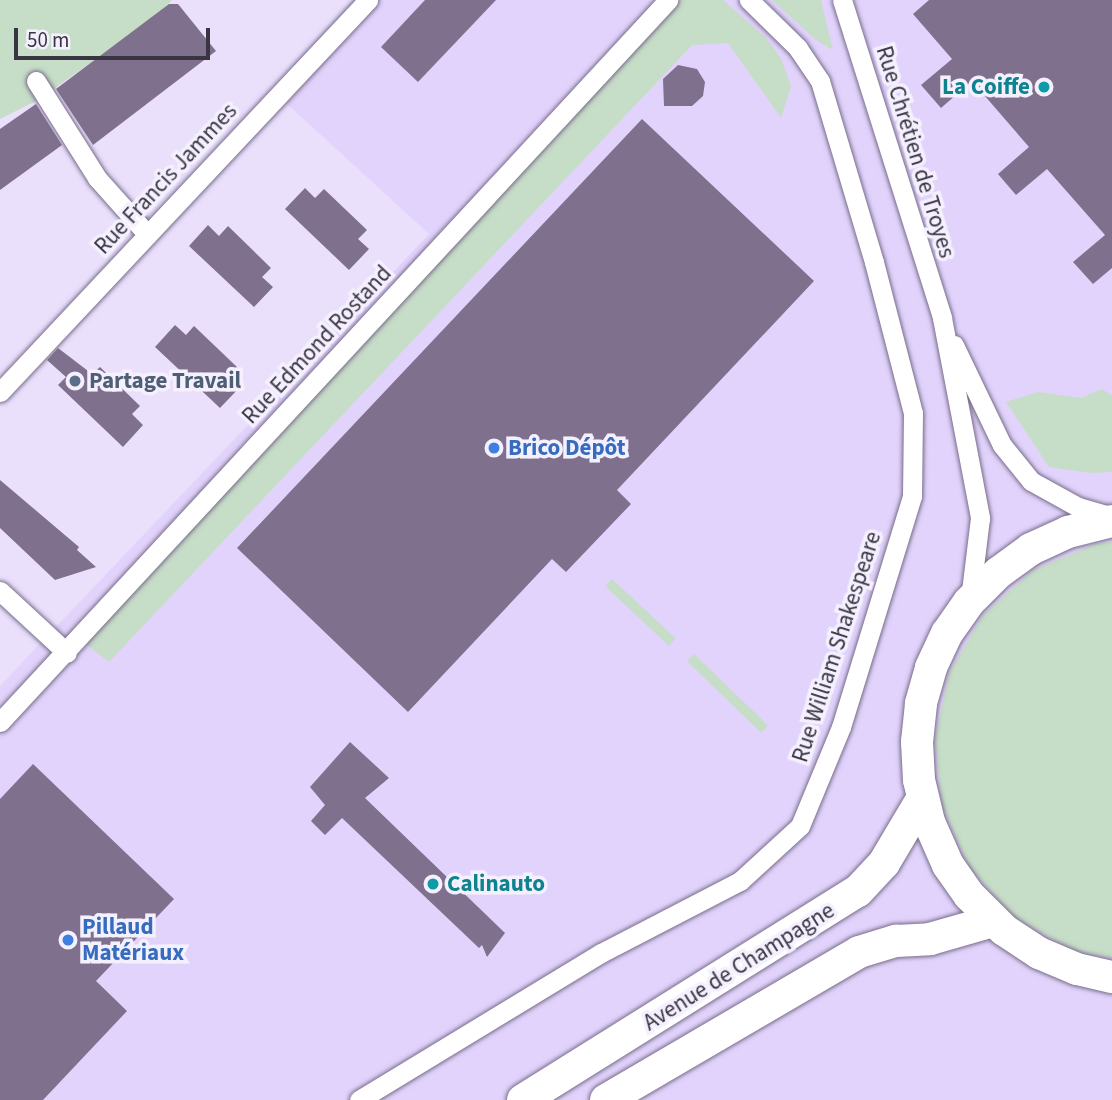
<!DOCTYPE html>
<html>
<head>
<meta charset="utf-8">
<style>
  body { margin:0 }
  #map { position:relative; width:1112px; height:1100px; overflow:hidden; background:#eae0fc; font-family:"Source Sans 3",sans-serif }
  div>[style] { position:absolute }
  .built>* { inset:0; background:#e2d3fc }
  .green>* { inset:0; background:#c6ddc7; transform-origin:0 0 }
  .building>* { inset:0; background:#7f708d }
  .roads { filter:drop-shadow(0 0 2px #786d8b) drop-shadow(0 0 2px #786d8b) }
  .street>* { height:19px; margin:-9.5px; padding:0 9.5px; transform-origin:9.5px; border-radius:9.5px; background:#fff }
  .primary>* { height:32px; margin:-16px; padding:0 16px; transform-origin:16px; border-radius:16px; background:#fff }
  .dots>* { width:19px; height:19px; translate:-50% -50%; box-sizing:border-box; border:4px solid #f5f0fe; border-radius:50% }
  span { translate:-50% -50%; white-space:nowrap; text-align:center; line-height:1.15; -webkit-text-stroke:7px #f5f0fe; paint-order:stroke }
  .culture-label { font-size:23px; color:#0d838f; font-weight:700 }
  .right { translate:-100% -50%; text-align:right }
  .left { translate:0 -50%; text-align:left }
  .street-label { font-size:23px; color:#383441 }
  .service-label { font-size:23px; color:#4e5e75; font-weight:700 }
  .shop-label { font-size:23px; color:#366cbe; font-weight:700 }
  .scale { position:absolute; left:14px; top:28px; width:196px; height:32px; box-sizing:border-box; border:4px solid #383441; border-top:0; padding-left:9px; font-size:21px; line-height:24px; white-space:nowrap; color:#383441; -webkit-text-stroke:5px #f5f0fe; paint-order:stroke }
</style>
</head>
<body>
<div id="map">
  <div class="built">
    <div style="clip-path:polygon(353px 0,1112px 0,1112px 1100px,0 1100px,0 686px,429px 234px,273px 91px)"></div>
  </div>
  <div class="green">
    <div style="clip-path:polygon(0 0,172px 0,155px 17px,38px 100px,0 119px)"></div>
    <div style="clip-path:polygon(679px 0,723px 0,765px 37px,781px 58px,791px 86px,781px 118px,728px 43px,692px 45px,109px 662px,74px 635px)"></div>
    <div style="clip-path:polygon(772px 0,821px 0,833px 50px,816px 40px)"></div>
    <div style="clip-path:polygon(1102px 389px,1112px 396px,1112px 472px,1091px 473px,1049px 467px,1006px 402px,1038px 392px,1081px 398px)"></div>
    <div style="clip-path:polygon(1112px 542px,1112px 958px,1074px 951px,1015px 918px,970px 868px,942px 806px,935px 739px,949px 673px,983px 615px,1033px 570px,1095px 544px)"></div>
    <div style="left:612px;top:579px;width:87px;height:10px;rotate:43deg"></div>
    <div style="left:694px;top:654px;width:103px;height:10px;rotate:44deg"></div>
  </div>
  <div class="building">
    <div style="clip-path:polygon(425px 0,496px 0,418px 82px,381px 47px)"></div>
    <div style="clip-path:polygon(929px 0,1112px 0,1112px 268px,1093px 284px,1073px 262px,1105px 235px,1047px 169px,1016px 195px,998px 174px,1029px 147px,972px 81px,941px 108px,921px 85px,952px 59px,913px 14px)"></div>
    <div style="clip-path:polygon(169px 4px,178px 4px,216px 51px,93px 145px,56px 89px)"></div>
    <div style="clip-path:polygon(678px 65px,697px 69px,705px 82px,703px 96px,692px 106px,664px 106px,663px 79px)"></div>
    <div style="clip-path:polygon(36px 104px,62px 145px,0 190px,0 129px)"></div>
    <div style="clip-path:polygon(642px 119px,814px 281px,617px 490px,631px 504px,566px 572px,552px 559px,408px 712px,237px 548px)"></div>
    <div style="clip-path:polygon(305px 188px,315px 198px,324px 189px,367px 230px,358px 239px,369px 249px,349px 270px,285px 209px)"></div>
    <div style="clip-path:polygon(208px 225px,219px 236px,228px 226px,271px 268px,262px 277px,273px 287px,254px 307px,189px 246px)"></div>
    <div style="clip-path:polygon(175px 325px,186px 335px,194px 326px,237px 367px,229px 377px,240px 387px,220px 408px,155px 347px)"></div>
    <div style="clip-path:polygon(58px 348px,92px 374px,100px 367px,140px 406px,132px 414px,143px 425px,123px 447px,58px 385px,66px 377px,47px 360px)"></div>
    <div style="clip-path:polygon(0 480px,79px 547px,77px 550px,96px 567px,55px 580px,0 528px)"></div>
    <div style="clip-path:polygon(350px 742px,389px 778px,365px 798px,505px 933px,487px 957px,482px 945px,479px 948px,342px 818px,325px 835px,311px 821px,325px 805px,310px 787px)"></div>
    <div style="clip-path:polygon(33px 764px,174px 899px,96px 981px,127px 1011px,43px 1100px,0 1100px,0 799px)"></div>
  </div>
  <div class="roads">
    <div class="street">
      <div style="left:842px;top:0;width:333px;rotate:72.5deg"></div>
      <div style="left:942px;top:318px;width:204px;rotate:79.2deg"></div>
      <div style="left:980px;top:518px;width:82px;rotate:97deg"></div>
      <div style="left:36px;top:81px;width:115px;rotate:57.8deg"></div>
      <div style="left:97px;top:178px;width:76px;rotate:48.2deg"></div>
      <div style="left:954px;top:345px;width:111px;rotate:64.4deg"></div>
      <div style="left:1002px;top:445px;width:46px;rotate:51.1deg"></div>
      <div style="left:1031px;top:481px;width:54px;rotate:29deg"></div>
      <div style="left:1078px;top:507px;width:35px;rotate:16deg"></div>
      <div style="left:0;top:392px;width:538px;rotate:-46.81deg"></div>
      <div style="left:0;top:591px;width:91px;rotate:42.8deg"></div>
      <div style="left:0;top:722px;width:984px;rotate:-47.22deg"></div>
      <div style="left:359px;top:1100px;width:283px;rotate:-31.3deg"></div>
      <div style="left:601px;top:953px;width:157px;rotate:-27.4deg"></div>
      <div style="left:740px;top:881px;width:81px;rotate:-42.5deg"></div>
      <div style="left:800px;top:826px;width:107px;rotate:-67.5deg"></div>
      <div style="left:841px;top:727px;width:242px;rotate:-72.9deg"></div>
      <div style="left:912px;top:496px;width:83px;rotate:-89.3deg"></div>
      <div style="left:913px;top:413px;width:156px;rotate:-104.5deg"></div>
      <div style="left:874px;top:262px;width:189px;rotate:-106.6deg"></div>
      <div style="left:820px;top:81px;width:40px;rotate:-124deg"></div>
      <div style="left:798px;top:48px;width:69px;rotate:-135.6deg"></div>
    </div>
    <div class="primary">
      <div style="left:1112px;top:521px;width:45px;rotate:166deg"></div>
      <div style="left:1068px;top:532px;width:41px;rotate:155.3deg"></div>
      <div style="left:1031px;top:549px;width:41px;rotate:144deg"></div>
      <div style="left:998px;top:573px;width:41px;rotate:135deg"></div>
      <div style="left:969px;top:602px;width:38px;rotate:125deg"></div>
      <div style="left:947px;top:633px;width:38px;rotate:115deg"></div>
      <div style="left:931px;top:668px;width:37px;rotate:106deg"></div>
      <div style="left:921px;top:704px;width:38px;rotate:96deg"></div>
      <div style="left:917px;top:742px;width:38px;rotate:87deg"></div>
      <div style="left:919px;top:780px;width:43px;rotate:76.6deg"></div>
      <div style="left:929px;top:822px;width:47px;rotate:66.2deg"></div>
      <div style="left:948px;top:865px;width:37px;rotate:55deg"></div>
      <div style="left:969px;top:895px;width:49px;rotate:45deg"></div>
      <div style="left:1004px;top:930px;width:42px;rotate:33.3deg"></div>
      <div style="left:1039px;top:953px;width:41px;rotate:22.8deg"></div>
      <div style="left:1077px;top:969px;width:36px;rotate:13deg"></div>
      <div style="left:523px;top:1100px;width:395px;rotate:-32deg"></div>
      <div style="left:858px;top:891px;width:38px;rotate:-47deg"></div>
      <div style="left:884px;top:863px;width:74px;rotate:-59.3deg"></div>
      <div style="left:606px;top:1100px;width:293px;rotate:-30.3deg"></div>
      <div style="left:859px;top:952px;width:39px;rotate:-17deg"></div>
      <div style="left:896px;top:941px;width:34px;rotate:-3deg"></div>
      <div style="left:930px;top:939px;width:66px;rotate:-15.9deg"></div>
    </div>
  </div>
  <div class="dots">
    <div style="left:1044px;top:87px;background:#0f9aa8"></div>
    <div style="left:75px;top:381px;background:#5c6f8a"></div>
    <div style="left:494px;top:448px;background:#3f7fe0"></div>
    <div style="left:433px;top:884px;background:#0f9aa8"></div>
    <div style="left:68px;top:940px;background:#3f7fe0"></div>
  </div>
  <div class="culture-label">
    <span class="right" style="left:1030px;top:87px">La Coiffe</span>
    <span class="left" style="left:447px;top:884px">Calinauto</span>
  </div>
  <div class="street-label">
    <span style="left:915px;top:152px;rotate:73deg">Rue Chrétien de Troyes</span>
    <span style="left:166px;top:179px;rotate:-47deg">Rue Francis Jammes</span>
    <span style="left:317px;top:345px;rotate:-47deg">Rue Edmond Rostand</span>
    <span style="left:837px;top:647px;rotate:-72deg">Rue William Shakespeare</span>
    <span style="left:739px;top:967px;rotate:-32deg">Avenue de Champagne</span>
  </div>
  <div class="service-label">
    <span class="left" style="left:89px;top:381px">Partage Travail</span>
  </div>
  <div class="shop-label">
    <span class="left" style="left:508px;top:448px">Brico Dépôt</span>
    <span class="left" style="left:82px;top:940px">Pillaud<br>Matériaux</span>
  </div>
  <div class="scale">50 m</div>
</div>
</body>
</html>
